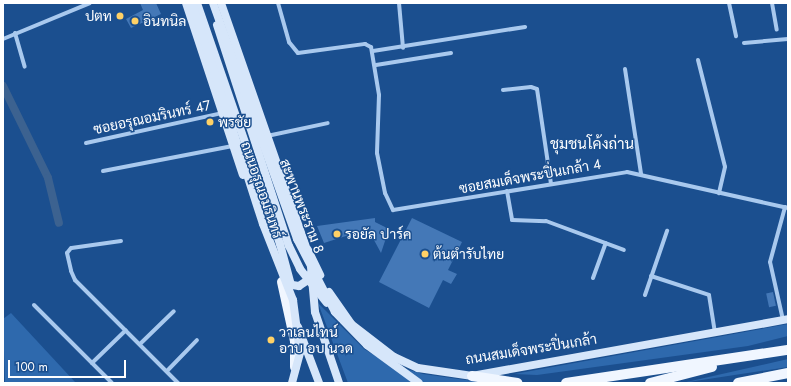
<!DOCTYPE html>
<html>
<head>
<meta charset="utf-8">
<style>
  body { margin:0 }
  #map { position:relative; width:791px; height:386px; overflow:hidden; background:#1b4f8f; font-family:Jost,Sarabun,sans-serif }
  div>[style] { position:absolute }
  .green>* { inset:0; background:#2e69ad }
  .canal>* { height:8px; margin:-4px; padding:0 4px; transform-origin:4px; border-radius:4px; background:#3c6290 }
  .building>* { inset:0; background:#4478b7; transform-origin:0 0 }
  .street>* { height:4px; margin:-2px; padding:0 2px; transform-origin:2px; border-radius:2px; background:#a9c9ee }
  .secondary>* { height:8px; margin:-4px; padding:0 4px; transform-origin:4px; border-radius:4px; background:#d6e6fa }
  .primary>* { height:10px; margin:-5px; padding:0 5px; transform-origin:5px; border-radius:5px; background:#f0f6ff }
  .secondary-bridge>* { height:8px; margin:-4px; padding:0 4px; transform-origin:4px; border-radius:4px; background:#d6e6fa }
  .dots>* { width:11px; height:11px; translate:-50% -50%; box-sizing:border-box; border:2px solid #1b4f8f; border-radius:50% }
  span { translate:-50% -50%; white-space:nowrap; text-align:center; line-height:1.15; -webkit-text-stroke:3px #1b4f8f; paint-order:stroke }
  .poi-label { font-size:14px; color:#fff }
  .right { translate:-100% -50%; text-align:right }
  .left { translate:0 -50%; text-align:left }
  .street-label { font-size:14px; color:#fff }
  .neighbourhood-label { font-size:15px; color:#fff }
  .frame { position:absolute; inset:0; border:4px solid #fff; pointer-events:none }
  .scale { position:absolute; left:8px; top:360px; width:118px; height:18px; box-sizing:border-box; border:2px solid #fff; border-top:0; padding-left:5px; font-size:12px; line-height:14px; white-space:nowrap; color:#fff; -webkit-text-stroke:3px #1b4f8f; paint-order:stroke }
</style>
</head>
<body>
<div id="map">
  <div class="green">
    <div style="clip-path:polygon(318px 303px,364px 349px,389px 364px,423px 374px,480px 382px,348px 383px)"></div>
    <div style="clip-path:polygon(11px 313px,75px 382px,5px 383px,3px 319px)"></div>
    <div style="clip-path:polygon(788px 324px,788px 336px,748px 346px,537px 375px,514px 374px)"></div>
    <div style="clip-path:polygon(788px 359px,788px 367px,682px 383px)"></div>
  </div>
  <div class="canal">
    <div style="left:3px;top:86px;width:102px;rotate:63.9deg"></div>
    <div style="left:48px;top:178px;width:46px;rotate:76.3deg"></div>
  </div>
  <div class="building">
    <div style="clip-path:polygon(140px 3px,156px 3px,161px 14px,131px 28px,126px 19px,143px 10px)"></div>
    <div style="clip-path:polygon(375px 218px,375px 222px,389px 229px,381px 253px,368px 229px,324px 243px,317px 226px)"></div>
    <div style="clip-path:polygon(412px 218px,462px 242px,448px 270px,457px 274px,451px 284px,443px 280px,429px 308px,379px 282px)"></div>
    <div style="left:773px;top:292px;width:14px;height:7px;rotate:78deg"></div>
  </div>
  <div class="street">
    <div style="left:278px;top:3px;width:41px;rotate:74.2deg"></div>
    <div style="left:289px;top:42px;width:14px;rotate:51deg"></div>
    <div style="left:298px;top:53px;width:68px;rotate:-7.7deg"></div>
    <div style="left:365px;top:44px;width:7px;rotate:27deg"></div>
    <div style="left:371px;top:47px;width:49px;rotate:80.5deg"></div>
    <div style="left:379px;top:95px;width:58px;rotate:92deg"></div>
    <div style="left:377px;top:153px;width:41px;rotate:78.7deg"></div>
    <div style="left:385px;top:193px;width:19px;rotate:65deg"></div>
    <div style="left:393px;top:210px;width:237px;rotate:-9.2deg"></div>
    <div style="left:627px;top:172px;width:165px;rotate:12.6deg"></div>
    <div style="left:399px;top:3px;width:45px;rotate:84.9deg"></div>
    <div style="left:729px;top:3px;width:34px;rotate:78deg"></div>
    <div style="left:772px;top:3px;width:27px;rotate:80deg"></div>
    <div style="left:15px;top:33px;width:35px;rotate:74deg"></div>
    <div style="left:3px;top:39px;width:94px;rotate:-22.5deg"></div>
    <div style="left:744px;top:43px;width:44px;rotate:-5.2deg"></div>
    <div style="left:373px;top:51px;width:154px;rotate:-9deg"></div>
    <div style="left:698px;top:60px;width:110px;rotate:75.8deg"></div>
    <div style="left:725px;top:167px;width:27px;rotate:103deg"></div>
    <div style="left:376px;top:65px;width:76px;rotate:-9.1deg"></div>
    <div style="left:625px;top:69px;width:106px;rotate:81.3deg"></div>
    <div style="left:503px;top:90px;width:28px;rotate:-6deg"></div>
    <div style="left:531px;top:87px;width:6px;rotate:18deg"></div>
    <div style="left:537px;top:89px;width:96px;rotate:81.6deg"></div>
    <div style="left:267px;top:136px;width:62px;rotate:-12deg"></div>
    <div style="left:86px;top:143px;width:139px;rotate:-12.4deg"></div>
    <div style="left:103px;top:171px;width:132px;rotate:-10.9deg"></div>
    <div style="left:507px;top:191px;width:29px;rotate:80deg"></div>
    <div style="left:512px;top:220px;width:34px;rotate:2deg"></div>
    <div style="left:546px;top:221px;width:83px;rotate:20.4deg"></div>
    <div style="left:121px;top:241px;width:50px;rotate:172deg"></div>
    <div style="left:71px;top:248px;width:6px;rotate:129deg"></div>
    <div style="left:67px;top:253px;width:18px;rotate:77deg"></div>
    <div style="left:71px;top:271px;width:10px;rotate:66deg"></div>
    <div style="left:75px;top:280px;width:146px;rotate:45deg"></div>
    <div style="left:651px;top:276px;width:61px;rotate:18.1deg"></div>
    <div style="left:709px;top:295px;width:37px;rotate:81deg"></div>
    <div style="left:593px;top:278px;width:37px;rotate:-70deg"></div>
    <div style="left:645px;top:295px;width:68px;rotate:-71deg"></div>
    <div style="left:34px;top:305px;width:110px;rotate:45deg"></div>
    <div style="left:783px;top:320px;width:59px;rotate:-102.6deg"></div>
    <div style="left:770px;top:262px;width:57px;rotate:-74.7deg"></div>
    <div style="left:140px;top:344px;width:47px;rotate:-44.1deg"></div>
    <div style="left:92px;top:363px;width:47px;rotate:-44.1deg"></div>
    <div style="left:167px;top:371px;width:43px;rotate:-45.9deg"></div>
  </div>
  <div class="secondary">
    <div style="left:186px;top:3px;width:181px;rotate:71.7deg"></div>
    <div style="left:197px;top:3px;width:255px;rotate:71deg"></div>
    <div style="left:221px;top:3px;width:267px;rotate:70.8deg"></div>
    <div style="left:217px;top:25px;width:232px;rotate:72deg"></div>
    <div style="left:308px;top:250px;width:28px;rotate:64deg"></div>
    <div style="left:311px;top:267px;width:45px;rotate:84.9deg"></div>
    <div style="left:315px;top:312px;width:75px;rotate:71.3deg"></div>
    <div style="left:286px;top:284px;width:13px;rotate:9deg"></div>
    <div style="left:299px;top:286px;width:11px;rotate:-34deg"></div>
    <div style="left:308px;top:280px;width:8px;rotate:-67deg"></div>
    <div style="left:329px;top:292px;width:39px;rotate:55deg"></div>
    <div style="left:351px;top:324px;width:54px;rotate:37.5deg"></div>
    <div style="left:394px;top:357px;width:26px;rotate:25deg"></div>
    <div style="left:418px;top:368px;width:55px;rotate:8.4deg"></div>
    <div style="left:472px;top:376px;width:321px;rotate:-10.2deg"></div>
    <div style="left:298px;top:327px;width:60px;rotate:69.4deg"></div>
  </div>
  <div class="primary">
    <div style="left:282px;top:282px;width:60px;rotate:77.6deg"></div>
    <div style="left:295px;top:341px;width:26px;rotate:90deg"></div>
    <div style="left:472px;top:376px;width:46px;rotate:8.8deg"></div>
    <div style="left:566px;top:383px;width:224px;rotate:-8.5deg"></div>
    <div style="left:650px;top:383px;width:64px;rotate:-14.5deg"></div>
    <div style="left:738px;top:383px;width:51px;rotate:-11.3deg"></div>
  </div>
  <div class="secondary-bridge">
    <div style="left:192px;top:3px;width:232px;rotate:72.2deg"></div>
    <div style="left:263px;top:224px;width:82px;rotate:68.5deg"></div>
    <div style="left:293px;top:300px;width:53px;rotate:82.5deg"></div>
    <div style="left:300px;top:353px;width:31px;rotate:105deg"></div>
    <div style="left:213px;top:3px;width:251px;rotate:70.4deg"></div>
    <div style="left:297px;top:239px;width:82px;rotate:62.5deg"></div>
    <div style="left:335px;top:312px;width:46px;rotate:45.9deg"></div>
    <div style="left:367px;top:345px;width:64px;rotate:36.2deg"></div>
    <div style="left:280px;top:244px;width:42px;rotate:75deg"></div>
    <div style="left:289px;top:246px;width:25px;rotate:64deg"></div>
    <div style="left:300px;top:269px;width:43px;rotate:51.5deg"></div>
  </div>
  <div class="dots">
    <div style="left:120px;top:16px;background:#ffd166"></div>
    <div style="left:135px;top:21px;background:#ffd166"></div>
    <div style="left:210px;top:122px;background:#ffd166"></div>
    <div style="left:337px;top:234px;background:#ffd166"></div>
    <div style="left:425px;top:254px;background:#ffd166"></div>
    <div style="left:271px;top:340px;background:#ffd166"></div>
  </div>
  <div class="poi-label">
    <span class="right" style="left:112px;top:16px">ปตท</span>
    <span class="left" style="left:143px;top:21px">อินทนิล</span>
    <span class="left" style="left:218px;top:122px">พรชัย</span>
    <span class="left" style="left:345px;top:234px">รอยัล ปาร์ค</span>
    <span class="left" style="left:433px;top:254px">ต้นตำรับไทย</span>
    <span class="left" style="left:279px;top:340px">วาเลนไทน์<br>อาบ อบ นวด</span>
  </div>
  <div class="street-label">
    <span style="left:152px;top:117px;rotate:-12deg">ซอยอรุณอมรินทร์ 47</span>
    <span style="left:530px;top:176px;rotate:-10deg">ซอยสมเด็จพระปิ่นเกล้า 4</span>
    <span style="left:262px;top:190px;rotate:71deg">ถนนอรุณอมรินทร์</span>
    <span style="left:302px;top:206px;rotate:69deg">สะพานพระราม 8</span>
    <span style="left:531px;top:349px;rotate:-9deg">ถนนสมเด็จพระปิ่นเกล้า</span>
  </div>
  <div class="neighbourhood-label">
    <span style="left:592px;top:145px">ชุมชนโค้งถ่าน</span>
  </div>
  <div class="frame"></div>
  <div class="scale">100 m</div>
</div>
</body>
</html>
